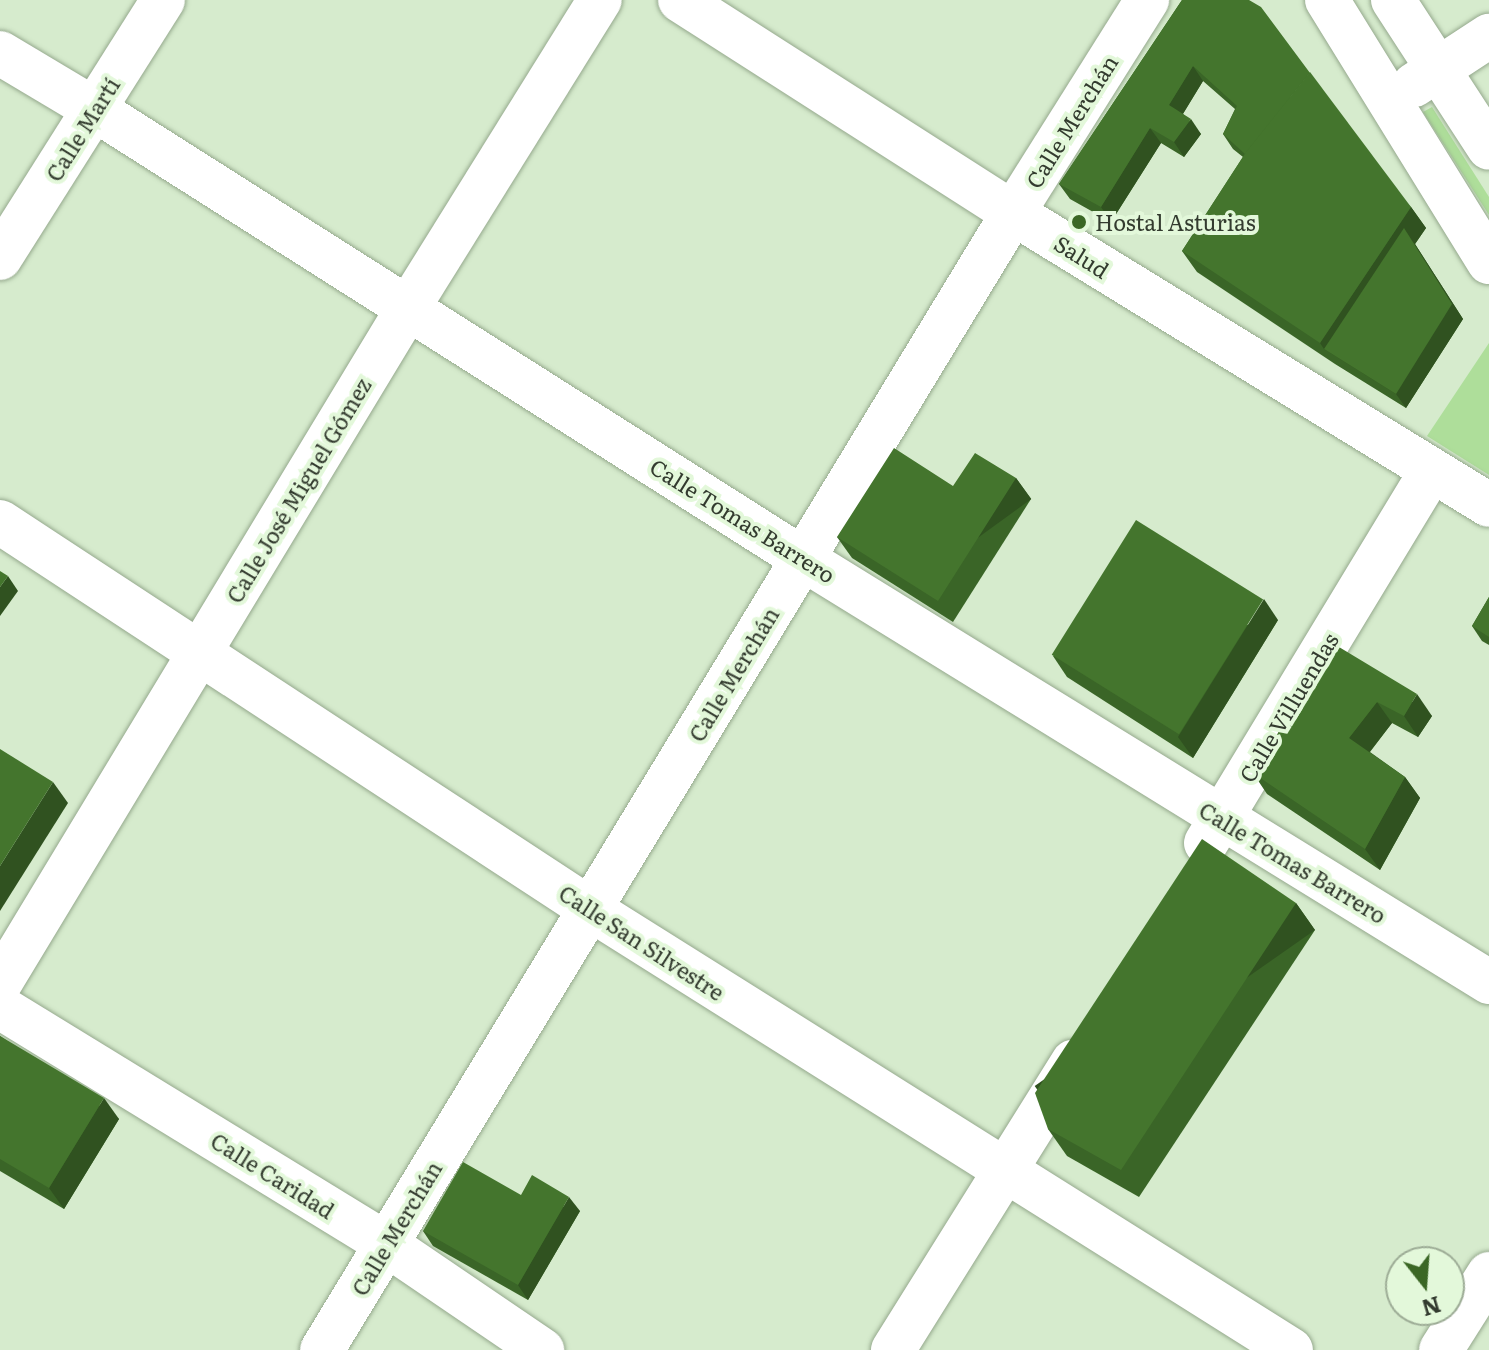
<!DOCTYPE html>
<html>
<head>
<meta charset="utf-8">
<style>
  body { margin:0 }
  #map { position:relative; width:1489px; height:1350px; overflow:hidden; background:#d6ebcd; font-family:Literata,serif }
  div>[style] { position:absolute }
  .green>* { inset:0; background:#aede9a }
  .roads { filter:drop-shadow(0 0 2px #95a98d) drop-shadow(0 0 2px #95a98d) }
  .street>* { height:44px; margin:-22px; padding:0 22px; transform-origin:22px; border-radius:22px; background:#fff }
  .secondary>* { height:44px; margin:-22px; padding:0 22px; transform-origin:22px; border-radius:22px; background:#fff }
  .wall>* { inset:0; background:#3a6527 }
  .shaded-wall>* { inset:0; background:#305220; transform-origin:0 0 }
  .building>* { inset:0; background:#44752d; transform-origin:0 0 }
  .dots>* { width:22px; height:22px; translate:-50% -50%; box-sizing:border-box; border:4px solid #e3f8da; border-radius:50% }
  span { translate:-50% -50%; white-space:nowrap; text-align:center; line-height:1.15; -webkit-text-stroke:8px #e3f8da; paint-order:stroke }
  .street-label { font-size:22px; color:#333b2f }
  .poi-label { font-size:22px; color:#333b2f }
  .left { translate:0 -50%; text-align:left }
  .north { position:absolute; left:1385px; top:1246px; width:80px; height:80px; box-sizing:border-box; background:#e3f8da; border:2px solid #9dac96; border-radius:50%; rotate:163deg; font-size:22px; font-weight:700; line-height:32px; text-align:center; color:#333b2f }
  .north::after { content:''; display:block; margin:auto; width:28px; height:36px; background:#3b6725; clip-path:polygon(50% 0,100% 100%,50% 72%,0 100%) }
</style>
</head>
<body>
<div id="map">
  <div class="green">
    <div style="clip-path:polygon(1432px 107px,1489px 197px,1489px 215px,1423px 112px)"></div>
    <div style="clip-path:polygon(1489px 343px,1489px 475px,1427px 436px)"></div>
  </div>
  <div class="roads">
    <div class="street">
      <div style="left:0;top:53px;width:109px;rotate:30.8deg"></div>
      <div style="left:94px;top:109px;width:840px;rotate:32.4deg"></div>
      <div style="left:803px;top:559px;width:806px;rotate:31.66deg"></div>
      <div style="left:0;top:522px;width:706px;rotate:33.26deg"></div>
      <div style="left:590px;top:909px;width:828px;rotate:32.17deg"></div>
      <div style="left:1206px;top:843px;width:434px;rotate:-58.8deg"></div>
      <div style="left:0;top:983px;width:789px;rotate:-58.85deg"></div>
      <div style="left:408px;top:308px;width:363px;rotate:-58.1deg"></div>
      <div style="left:0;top:1007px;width:453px;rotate:31.5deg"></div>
      <div style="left:386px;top:1244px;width:189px;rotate:34.2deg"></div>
      <div style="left:893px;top:1350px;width:340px;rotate:-58deg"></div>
      <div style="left:1441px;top:1350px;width:90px;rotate:-57.7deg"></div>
    </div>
    <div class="secondary">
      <div style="left:680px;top:0;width:395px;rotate:32.6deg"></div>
      <div style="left:1013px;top:213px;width:558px;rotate:31.53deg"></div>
      <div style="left:1327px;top:0;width:308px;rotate:58.3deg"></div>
      <div style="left:1393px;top:0;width:176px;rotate:57deg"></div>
      <div style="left:1414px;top:85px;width:90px;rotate:-33.2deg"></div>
      <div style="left:0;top:258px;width:305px;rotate:-57.7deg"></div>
      <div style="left:322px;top:1350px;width:1331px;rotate:-58.71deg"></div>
      <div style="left:1013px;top:213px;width:252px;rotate:-57.8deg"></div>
    </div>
  </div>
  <div class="wall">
    <div style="clip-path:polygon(1182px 0,1411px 207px,1426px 228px,1415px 244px,1463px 319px,1406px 408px,1335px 364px,1197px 272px,1182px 251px,1243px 157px,1233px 149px,1223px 134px,1235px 109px,1203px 81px,1183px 114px,1201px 134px,1184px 157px,1161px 143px,1111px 222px,1070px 199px,1059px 184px)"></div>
    <div style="clip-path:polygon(1016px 478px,1031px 499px,953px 622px,852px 558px,837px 537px)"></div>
    <div style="clip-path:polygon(1489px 597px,1489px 645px,1482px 641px,1472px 626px)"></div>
    <div style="clip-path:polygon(1278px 620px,1193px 758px,1067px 677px,1053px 656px)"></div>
    <div style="clip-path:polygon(1334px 644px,1432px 716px,1418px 737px,1392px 723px,1370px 752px,1405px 777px,1420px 798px,1380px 870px,1267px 794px,1253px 773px)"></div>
    <div style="clip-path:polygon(1296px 903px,1315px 930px,1139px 1197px,1067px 1156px,1048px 1129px)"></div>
    <div style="clip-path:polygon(0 1036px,119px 1119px,64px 1209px,0 1171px)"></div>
    <div style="clip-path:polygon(521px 1195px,580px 1211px,528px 1300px,433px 1246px,423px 1231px)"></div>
  </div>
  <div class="shaded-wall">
    <div style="clip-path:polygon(1193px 66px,1203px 81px,1179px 120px,1169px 105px)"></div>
    <div style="clip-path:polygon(1191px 119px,1201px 134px,1184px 157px,1174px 142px)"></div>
    <div style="clip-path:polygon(1150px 128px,1161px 143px,1111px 222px,1101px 207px)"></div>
    <div style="clip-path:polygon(1411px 207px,1426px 228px,1415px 244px,1463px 319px,1406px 408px,1396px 394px,1324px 349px,1320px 343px)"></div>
    <div style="left:1016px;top:478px;width:26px;height:146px;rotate:54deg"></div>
    <div style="clip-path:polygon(8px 576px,18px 591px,0 616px,0 587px)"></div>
    <div style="clip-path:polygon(1264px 599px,1278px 620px,1193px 758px,1178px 737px)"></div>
    <div style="clip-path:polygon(1417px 694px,1432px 716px,1418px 737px,1404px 716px)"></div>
    <div style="clip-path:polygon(1377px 702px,1392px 723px,1364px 759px,1349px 738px)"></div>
    <div style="clip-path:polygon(1405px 777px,1420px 798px,1380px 870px,1365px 849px)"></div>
    <div style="clip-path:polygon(53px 782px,68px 803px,0 911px,0 866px)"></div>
    <div style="left:1296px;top:903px;width:33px;height:319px;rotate:55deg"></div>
    <div style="clip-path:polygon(104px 1098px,119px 1119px,64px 1209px,49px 1188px)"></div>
    <div style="clip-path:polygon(569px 1197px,580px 1211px,528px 1300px,518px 1285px)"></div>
  </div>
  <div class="building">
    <div style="clip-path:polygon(1182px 0,1249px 0,1261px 7px,1310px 73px,1245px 154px,1223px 134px,1237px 106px,1193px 66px,1169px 105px,1191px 119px,1174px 142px,1150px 128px,1101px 207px,1059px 184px)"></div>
    <div style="clip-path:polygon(1310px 72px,1411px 207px,1320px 343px,1182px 251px,1246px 152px)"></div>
    <div style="clip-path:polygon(1404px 228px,1452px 304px,1396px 394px,1324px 349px)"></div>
    <div style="clip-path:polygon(894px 448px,953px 486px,975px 453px,1016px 478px,938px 601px,837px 537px)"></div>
    <div style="left:1136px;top:520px;width:150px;height:159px;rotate:32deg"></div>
    <div style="clip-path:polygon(0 571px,8px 576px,0 587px)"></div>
    <div style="clip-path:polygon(1489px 597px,1489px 637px,1472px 626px)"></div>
    <div style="clip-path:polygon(1334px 644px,1417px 694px,1404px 716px,1377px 702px,1349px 738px,1405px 777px,1365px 849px,1253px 773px)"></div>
    <div style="clip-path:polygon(0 749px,53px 782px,0 866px)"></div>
    <div style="clip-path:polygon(1202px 839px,1296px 903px,1121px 1170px,1048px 1129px,1035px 1093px)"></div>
    <div style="clip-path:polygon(0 1036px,104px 1098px,49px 1188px,0 1159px)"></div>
    <div style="clip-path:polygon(463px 1162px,521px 1195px,532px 1175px,569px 1197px,518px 1285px,423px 1231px)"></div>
  </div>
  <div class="dots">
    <div style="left:1079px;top:222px;background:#3b6725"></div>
  </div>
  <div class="street-label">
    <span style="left:1071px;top:121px;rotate:-58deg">Calle Merchán</span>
    <span style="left:82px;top:129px;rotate:-58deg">Calle Martí</span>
    <span style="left:1082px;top:256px;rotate:32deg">Salud</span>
    <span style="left:298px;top:490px;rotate:-59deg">Calle José Miguel Gómez</span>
    <span style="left:743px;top:520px;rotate:32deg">Calle Tomas Barrero</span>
    <span style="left:733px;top:674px;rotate:-59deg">Calle Merchán</span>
    <span style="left:1288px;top:707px;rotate:-59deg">Calle Villuendas</span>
    <span style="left:1293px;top:862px;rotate:31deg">Calle Tomas Barrero</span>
    <span style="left:642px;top:942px;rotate:33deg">Calle San Silvestre</span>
    <span style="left:273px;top:1175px;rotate:32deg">Calle Caridad</span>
    <span style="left:396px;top:1228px;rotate:-59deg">Calle Merchán</span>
  </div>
  <div class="poi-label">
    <span class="left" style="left:1095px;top:222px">Hostal Asturias</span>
  </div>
  <div class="north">N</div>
</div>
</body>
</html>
